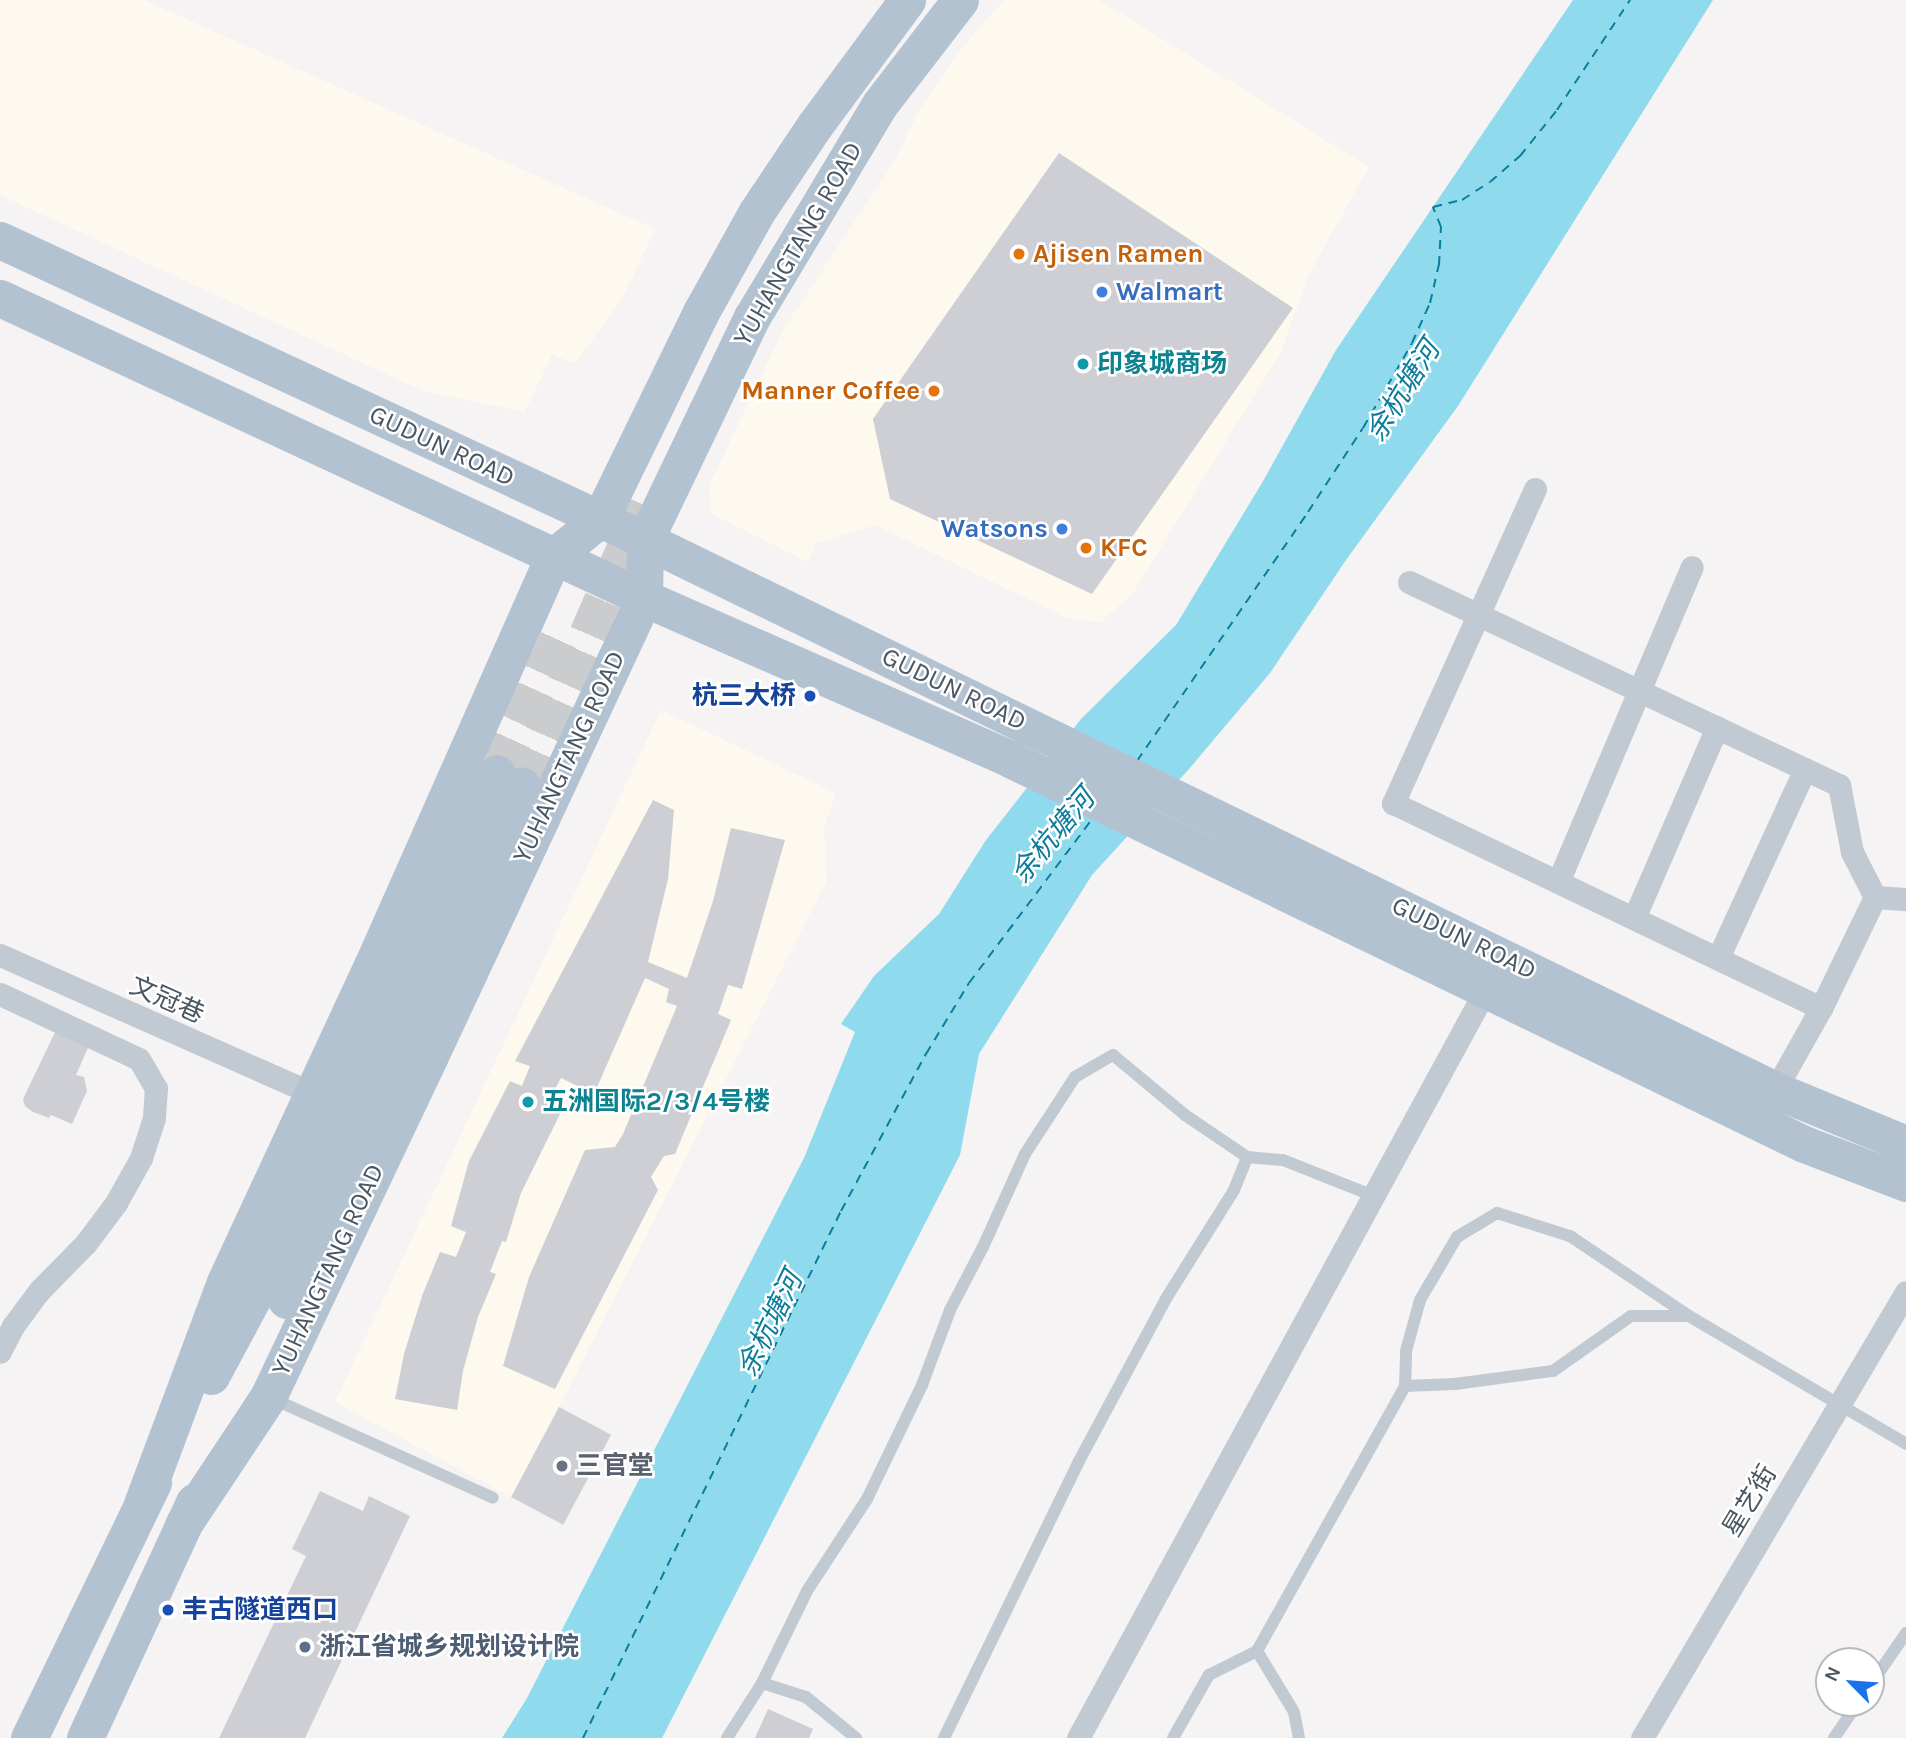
<!DOCTYPE html>
<html>
<head>
<meta charset="utf-8">
<style>
  body { margin:0 }
  #map { position:relative; width:1906px; height:1738px; overflow:hidden; background:#f5f3f3; font-family:Karla,"Noto Sans SC",sans-serif }
  div>[style] { position:absolute }
  .commercial>* { inset:0; background:#fdf9ef }
  .water>* { inset:0; background:#90daee }
  .ferry>* { height:2px; margin-top:-1px; transform-origin:0; background:repeating-linear-gradient(90deg,#0c7c9b 0 9px,transparent 0 16px) }
  .building>* { inset:0; background:#cdcfd5; transform-origin:0 0 }
  .primary-tunnel>* { height:37px; margin-top:-18.5px; transform-origin:0; background:repeating-linear-gradient(90deg,#caccce 0 37px,transparent 0 55px) }
  .lane>* { height:12px; margin:-6px; padding:0 6px; transform-origin:6px; border-radius:6px; background:#c1cad2 }
  .street>* { height:23px; margin:-11.5px; padding:0 11.5px; transform-origin:11.5px; border-radius:11.5px; background:#c1cad2 }
  .primary>* { height:37px; margin:-18.5px; padding:0 18.5px; transform-origin:18.5px; border-radius:18.5px; background:#b3c2d1 }
  .dots>* { width:19px; height:19px; translate:-50% -50%; box-sizing:border-box; border:4px solid #fff; border-radius:50% }
  span { translate:-50% -50%; white-space:nowrap; text-align:center; line-height:1.15; -webkit-text-stroke:5px #fff; paint-order:stroke }
  .street-label { font-size:26px; color:#4a5661 }
  .food-label { font-size:26px; color:#c56008; font-weight:700 }
  .left { translate:0 -50%; text-align:left }
  .right { translate:-100% -50%; text-align:right }
  .shop-label { font-size:26px; color:#366cbe; font-weight:700 }
  .culture-label { font-size:26px; color:#0d838f; font-weight:700 }
  .transit-label { font-size:26px; color:#164399; font-weight:700 }
  .worship-label { font-size:26px; color:#5b616d; font-weight:700 }
  .service-label { font-size:26px; color:#4e5e75; font-weight:700 }
  .water-label { font-size:28px; color:#0c7c9b; font-style:italic }
  .north { position:absolute; left:1815px; top:1647px; width:70px; height:70px; box-sizing:border-box; background:#fff; border:2px solid #b7bbc0; border-radius:50%; rotate:295deg; font-size:19px; font-weight:700; line-height:28px; text-align:center; color:#4a5661 }
  .north::after { content:''; display:block; margin:auto; width:24px; height:32px; background:#1a73e8; clip-path:polygon(50% 0,100% 100%,50% 72%,0 100%) }
</style>
</head>
<body>
<div id="map">
  <div class="commercial">
    <div style="clip-path:polygon(0 0,144px 0,655px 229px,623px 297px,575px 364px,552px 354px,525px 412px,423px 391px,0 195px)"></div>
    <div style="clip-path:polygon(1004px 0,1099px 0,1369px 167px,1308px 276px,1282px 350px,1133px 593px,1101px 622px,1069px 619px,875px 525px,816px 543px,808px 562px,711px 514px,709px 486px,784px 328px,893px 164px,920px 109px,964px 45px)"></div>
    <div style="clip-path:polygon(661px 710px,836px 793px,824px 830px,827px 880px,513px 1498px,335px 1402px)"></div>
  </div>
  <div class="water">
    <div style="clip-path:polygon(1573px 0,1713px 0,1458px 406px,1346px 560px,1270px 673px,1189px 769px,1092px 875px,979px 1054px,960px 1155px,662px 1738px,502px 1738px,527px 1698px,804px 1158px,855px 1032px,841px 1024px,874px 976px,939px 914px,986px 840px,1081px 719px,1176px 625px,1262px 483px,1336px 350px)"></div>
  </div>
  <div class="ferry">
    <div style="left:1137px;top:761px;width:302px;rotate:-55.5deg"></div>
    <div style="left:1308px;top:512px;width:100px;rotate:-56.8deg"></div>
    <div style="left:1363px;top:428px;width:98px;rotate:-60deg"></div>
    <div style="left:1412px;top:343px;width:44px;rotate:-65.8deg"></div>
    <div style="left:1430px;top:303px;width:39px;rotate:-77deg"></div>
    <div style="left:1439px;top:265px;width:38px;rotate:-87deg"></div>
    <div style="left:1441px;top:227px;width:22px;rotate:-112deg"></div>
    <div style="left:1433px;top:207px;width:30px;rotate:-14deg"></div>
    <div style="left:1462px;top:200px;width:33px;rotate:-33deg"></div>
    <div style="left:1490px;top:182px;width:40px;rotate:-41deg"></div>
    <div style="left:1520px;top:156px;width:59px;rotate:-51.2deg"></div>
    <div style="left:1557px;top:110px;width:132px;rotate:-56.4deg"></div>
    <div style="left:583px;top:1738px;width:587px;rotate:-63.92deg"></div>
    <div style="left:841px;top:1211px;width:179px;rotate:-61.6deg"></div>
    <div style="left:926px;top:1054px;width:83px;rotate:-58.8deg"></div>
    <div style="left:969px;top:983px;width:206px;rotate:-53.1deg"></div>
  </div>
  <div class="building">
    <div style="clip-path:polygon(1059px 153px,1293px 308px,1092px 594px,890px 499px,873px 419px)"></div>
    <div style="clip-path:polygon(653px 800px,674px 810px,668px 879px,648px 962px,687px 978px,713px 901px,731px 828px,785px 840px,742px 989px,728px 985px,718px 1014px,731px 1020px,675px 1154px,664px 1156px,651px 1177px,658px 1190px,555px 1389px,503px 1366px,529px 1277px,585px 1150px,615px 1147px,623px 1134px,677px 1006px,666px 1002px,669px 989px,645px 978px,594px 1094px,561px 1078px,550px 1098px,564px 1106px,521px 1193px,506px 1242px,502px 1241px,490px 1272px,496px 1274px,478px 1317px,463px 1371px,457px 1410px,395px 1399px,404px 1354px,422px 1296px,440px 1252px,456px 1257px,466px 1232px,451px 1226px,469px 1161px,510px 1081px,522px 1086px,530px 1066px,515px 1061px)"></div>
    <div style="clip-path:polygon(57px 1028px,90px 1043px,76px 1075px,84px 1077px,87px 1091px,72px 1124px,51px 1115px,49px 1118px,33px 1112px,25px 1106px,23px 1099px)"></div>
    <div style="left:559px;top:1407px;width:59px;height:102px;rotate:28deg"></div>
    <div style="clip-path:polygon(320px 1491px,363px 1511px,369px 1496px,410px 1516px,305px 1738px,219px 1738px,306px 1556px,292px 1549px)"></div>
    <div style="clip-path:polygon(768px 1709px,813px 1729px,809px 1738px,755px 1738px)"></div>
  </div>
  <div class="primary-tunnel">
    <div style="left:497px;top:773px;width:159px;rotate:-65.5deg"></div>
    <div style="left:522px;top:785px;width:306px;rotate:-66.5deg"></div>
  </div>
  <div class="lane">
    <div style="left:1405px;top:1386px;width:35px;rotate:-88deg"></div>
    <div style="left:1406px;top:1351px;width:53px;rotate:-74.6deg"></div>
    <div style="left:1420px;top:1300px;width:73px;rotate:-59.6deg"></div>
    <div style="left:1457px;top:1237px;width:47px;rotate:-31deg"></div>
    <div style="left:1497px;top:1213px;width:77px;rotate:17.5deg"></div>
    <div style="left:1570px;top:1236px;width:143px;rotate:33.9deg"></div>
    <div style="left:271px;top:1398px;width:243px;rotate:24.2deg"></div>
    <div style="left:762px;top:1683px;width:46px;rotate:17.7deg"></div>
    <div style="left:806px;top:1697px;width:65px;rotate:39.4deg"></div>
    <div style="left:1871px;top:1684px;width:62px;rotate:-55.5deg"></div>
    <div style="left:727px;top:1738px;width:65px;rotate:-57.5deg"></div>
    <div style="left:762px;top:1683px;width:102px;rotate:-63.9deg"></div>
    <div style="left:807px;top:1591px;width:110px;rotate:-56.9deg"></div>
    <div style="left:867px;top:1499px;width:127px;rotate:-64.2deg"></div>
    <div style="left:922px;top:1385px;width:80px;rotate:-69.5deg"></div>
    <div style="left:950px;top:1310px;width:71px;rotate:-62.4deg"></div>
    <div style="left:983px;top:1247px;width:102px;rotate:-65.7deg"></div>
    <div style="left:1025px;top:1154px;width:92px;rotate:-57deg"></div>
    <div style="left:1075px;top:1077px;width:44px;rotate:-30.1deg"></div>
    <div style="left:1113px;top:1055px;width:94px;rotate:39.8deg"></div>
    <div style="left:1185px;top:1115px;width:75px;rotate:34.1deg"></div>
    <div style="left:1247px;top:1157px;width:36px;rotate:5deg"></div>
    <div style="left:1283px;top:1160px;width:98px;rotate:21.6deg"></div>
    <div style="left:944px;top:1738px;width:308px;rotate:-64deg"></div>
    <div style="left:1079px;top:1461px;width:186px;rotate:-61.8deg"></div>
    <div style="left:1167px;top:1297px;width:126px;rotate:-57.9deg"></div>
    <div style="left:1234px;top:1190px;width:35px;rotate:-68deg"></div>
    <div style="left:1173px;top:1738px;width:73px;rotate:-60.3deg"></div>
    <div style="left:1209px;top:1675px;width:54px;rotate:-26.6deg"></div>
    <div style="left:1299px;top:1738px;width:26px;rotate:-101deg"></div>
    <div style="left:1294px;top:1712px;width:71px;rotate:-121.2deg"></div>
    <div style="left:1257px;top:1651px;width:304px;rotate:-60.8deg"></div>
    <div style="left:1405px;top:1386px;width:50px;rotate:-2.3deg"></div>
    <div style="left:1455px;top:1384px;width:99px;rotate:-7.6deg"></div>
    <div style="left:1553px;top:1371px;width:95px;rotate:-35.2deg"></div>
    <div style="left:1631px;top:1316px;width:58px"></div>
    <div style="left:1689px;top:1316px;width:252px;rotate:30.5deg"></div>
    <div style="left:1834px;top:1738px;width:42px;rotate:-55.6deg"></div>
  </div>
  <div class="street">
    <div style="left:1535px;top:489px;width:345px;rotate:114.3deg"></div>
    <div style="left:1393px;top:803px;width:475px;rotate:25.6deg"></div>
    <div style="left:1409px;top:582px;width:476px;rotate:25.3deg"></div>
    <div style="left:1839px;top:785px;width:68px;rotate:79deg"></div>
    <div style="left:1852px;top:852px;width:51px;rotate:62.9deg"></div>
    <div style="left:1875px;top:897px;width:123px;rotate:115.9deg"></div>
    <div style="left:1821px;top:1008px;width:94px;rotate:119.3deg"></div>
    <div style="left:1558px;top:882px;width:342px;rotate:-67deg"></div>
    <div style="left:1875px;top:897px;width:31px;rotate:4deg"></div>
    <div style="left:1634px;top:918px;width:208px;rotate:-66.5deg"></div>
    <div style="left:0;top:955px;width:342px;rotate:23.9deg"></div>
    <div style="left:1718px;top:958px;width:208px;rotate:-65.3deg"></div>
    <div style="left:0;top:994px;width:153px;rotate:25.1deg"></div>
    <div style="left:139px;top:1059px;width:34px;rotate:60deg"></div>
    <div style="left:156px;top:1088px;width:30px;rotate:94deg"></div>
    <div style="left:154px;top:1118px;width:42px;rotate:108deg"></div>
    <div style="left:141px;top:1158px;width:51px;rotate:119.1deg"></div>
    <div style="left:116px;top:1203px;width:50px;rotate:126.9deg"></div>
    <div style="left:86px;top:1243px;width:67px;rotate:134.4deg"></div>
    <div style="left:39px;top:1291px;width:44px;rotate:126.6deg"></div>
    <div style="left:13px;top:1326px;width:29px;rotate:117deg"></div>
    <div style="left:1078px;top:1738px;width:853px;rotate:-61.42deg"></div>
    <div style="left:1642px;top:1738px;width:518px;rotate:-59.38deg"></div>
  </div>
  <div class="primary">
    <div style="left:0;top:240px;width:711px;rotate:24.94deg"></div>
    <div style="left:645px;top:540px;width:1257px;rotate:25.95deg"></div>
    <div style="left:1775px;top:1090px;width:142px;rotate:22.4deg"></div>
    <div style="left:0;top:298px;width:710px;rotate:24.98deg"></div>
    <div style="left:644px;top:598px;width:400px;rotate:23.7deg"></div>
    <div style="left:1010px;top:759px;width:882px;rotate:25.87deg"></div>
    <div style="left:1804px;top:1144px;width:109px;rotate:20.9deg"></div>
    <div style="left:286px;top:1300px;width:566px;rotate:-65.38deg"></div>
    <div style="left:211px;top:1376px;width:112px;rotate:-61.8deg"></div>
    <div style="left:264px;top:1277px;width:555px;rotate:-65.19deg"></div>
    <div style="left:142px;top:1504px;width:237px;rotate:-69.5deg"></div>
    <div style="left:225px;top:1282px;width:366px;rotate:-65.1deg"></div>
    <div style="left:379px;top:950px;width:431px;rotate:-66.1deg"></div>
    <div style="left:554px;top:556px;width:59px;rotate:-38.8deg"></div>
    <div style="left:600px;top:519px;width:230px;rotate:-64deg"></div>
    <div style="left:701px;top:312px;width:113px;rotate:-60.9deg"></div>
    <div style="left:756px;top:213px;width:106px;rotate:-56.2deg"></div>
    <div style="left:815px;top:125px;width:155px;rotate:-53.6deg"></div>
    <div style="left:183px;top:1525px;width:154px;rotate:-56.4deg"></div>
    <div style="left:268px;top:1397px;width:375px;rotate:-64.6deg"></div>
    <div style="left:429px;top:1058px;width:508px;rotate:-64.95deg"></div>
    <div style="left:644px;top:598px;width:58px;rotate:-89deg"></div>
    <div style="left:645px;top:540px;width:247px;rotate:-64.4deg"></div>
    <div style="left:752px;top:317px;width:249px;rotate:-59deg"></div>
    <div style="left:880px;top:104px;width:131px;rotate:-52.4deg"></div>
    <div style="left:29px;top:1738px;width:284px;rotate:-64.1deg"></div>
    <div style="left:85px;top:1738px;width:260px;rotate:-65.2deg"></div>
  </div>
  <div class="dots">
    <div style="left:1019px;top:254px;background:#e8710a"></div>
    <div style="left:1102px;top:292px;background:#3f7fe0"></div>
    <div style="left:1083px;top:364px;background:#0f9aa8"></div>
    <div style="left:934px;top:391px;background:#e8710a"></div>
    <div style="left:1062px;top:529px;background:#3f7fe0"></div>
    <div style="left:1086px;top:548px;background:#e8710a"></div>
    <div style="left:810px;top:696px;background:#1a4fb4"></div>
    <div style="left:528px;top:1102px;background:#0f9aa8"></div>
    <div style="left:562px;top:1466px;background:#6b7280"></div>
    <div style="left:168px;top:1610px;background:#1a4fb4"></div>
    <div style="left:305px;top:1647px;background:#5c6f8a"></div>
  </div>
  <div class="street-label">
    <span style="left:798px;top:244px;rotate:-60deg">YUHANGTANG ROAD</span>
    <span style="left:442px;top:446px;rotate:25deg">GUDUN ROAD</span>
    <span style="left:954px;top:689px;rotate:26deg">GUDUN ROAD</span>
    <span style="left:569px;top:757px;rotate:-65deg">YUHANGTANG ROAD</span>
    <span style="left:1464px;top:938px;rotate:26deg">GUDUN ROAD</span>
    <span style="left:167px;top:1000px;rotate:24deg">文冠巷</span>
    <span style="left:328px;top:1270px;rotate:-65deg">YUHANGTANG ROAD</span>
    <span style="left:1750px;top:1501px;rotate:-59deg">星艺街</span>
  </div>
  <div class="food-label">
    <span class="left" style="left:1033px;top:254px">Ajisen Ramen</span>
    <span class="right" style="left:920px;top:391px">Manner Coffee</span>
    <span class="left" style="left:1100px;top:548px">KFC</span>
  </div>
  <div class="shop-label">
    <span class="left" style="left:1116px;top:292px">Walmart</span>
    <span class="right" style="left:1048px;top:529px">Watsons</span>
  </div>
  <div class="culture-label">
    <span class="left" style="left:1097px;top:364px">印象城商场</span>
    <span class="left" style="left:542px;top:1102px">五洲国际2/3/4号楼</span>
  </div>
  <div class="transit-label">
    <span class="right" style="left:796px;top:696px">杭三大桥</span>
    <span class="left" style="left:182px;top:1610px">丰古隧道西口</span>
  </div>
  <div class="worship-label">
    <span class="left" style="left:576px;top:1466px">三官堂</span>
  </div>
  <div class="service-label">
    <span class="left" style="left:319px;top:1647px">浙江省城乡规划设计院</span>
  </div>
  <div class="water-label">
    <span style="left:1403px;top:391px;rotate:-58deg">余杭塘河</span>
    <span style="left:1053px;top:836px;rotate:-50deg">余杭塘河</span>
    <span style="left:770px;top:1324px;rotate:-64deg">余杭塘河</span>
  </div>
  <div class="north">N</div>
</div>
</body>
</html>
